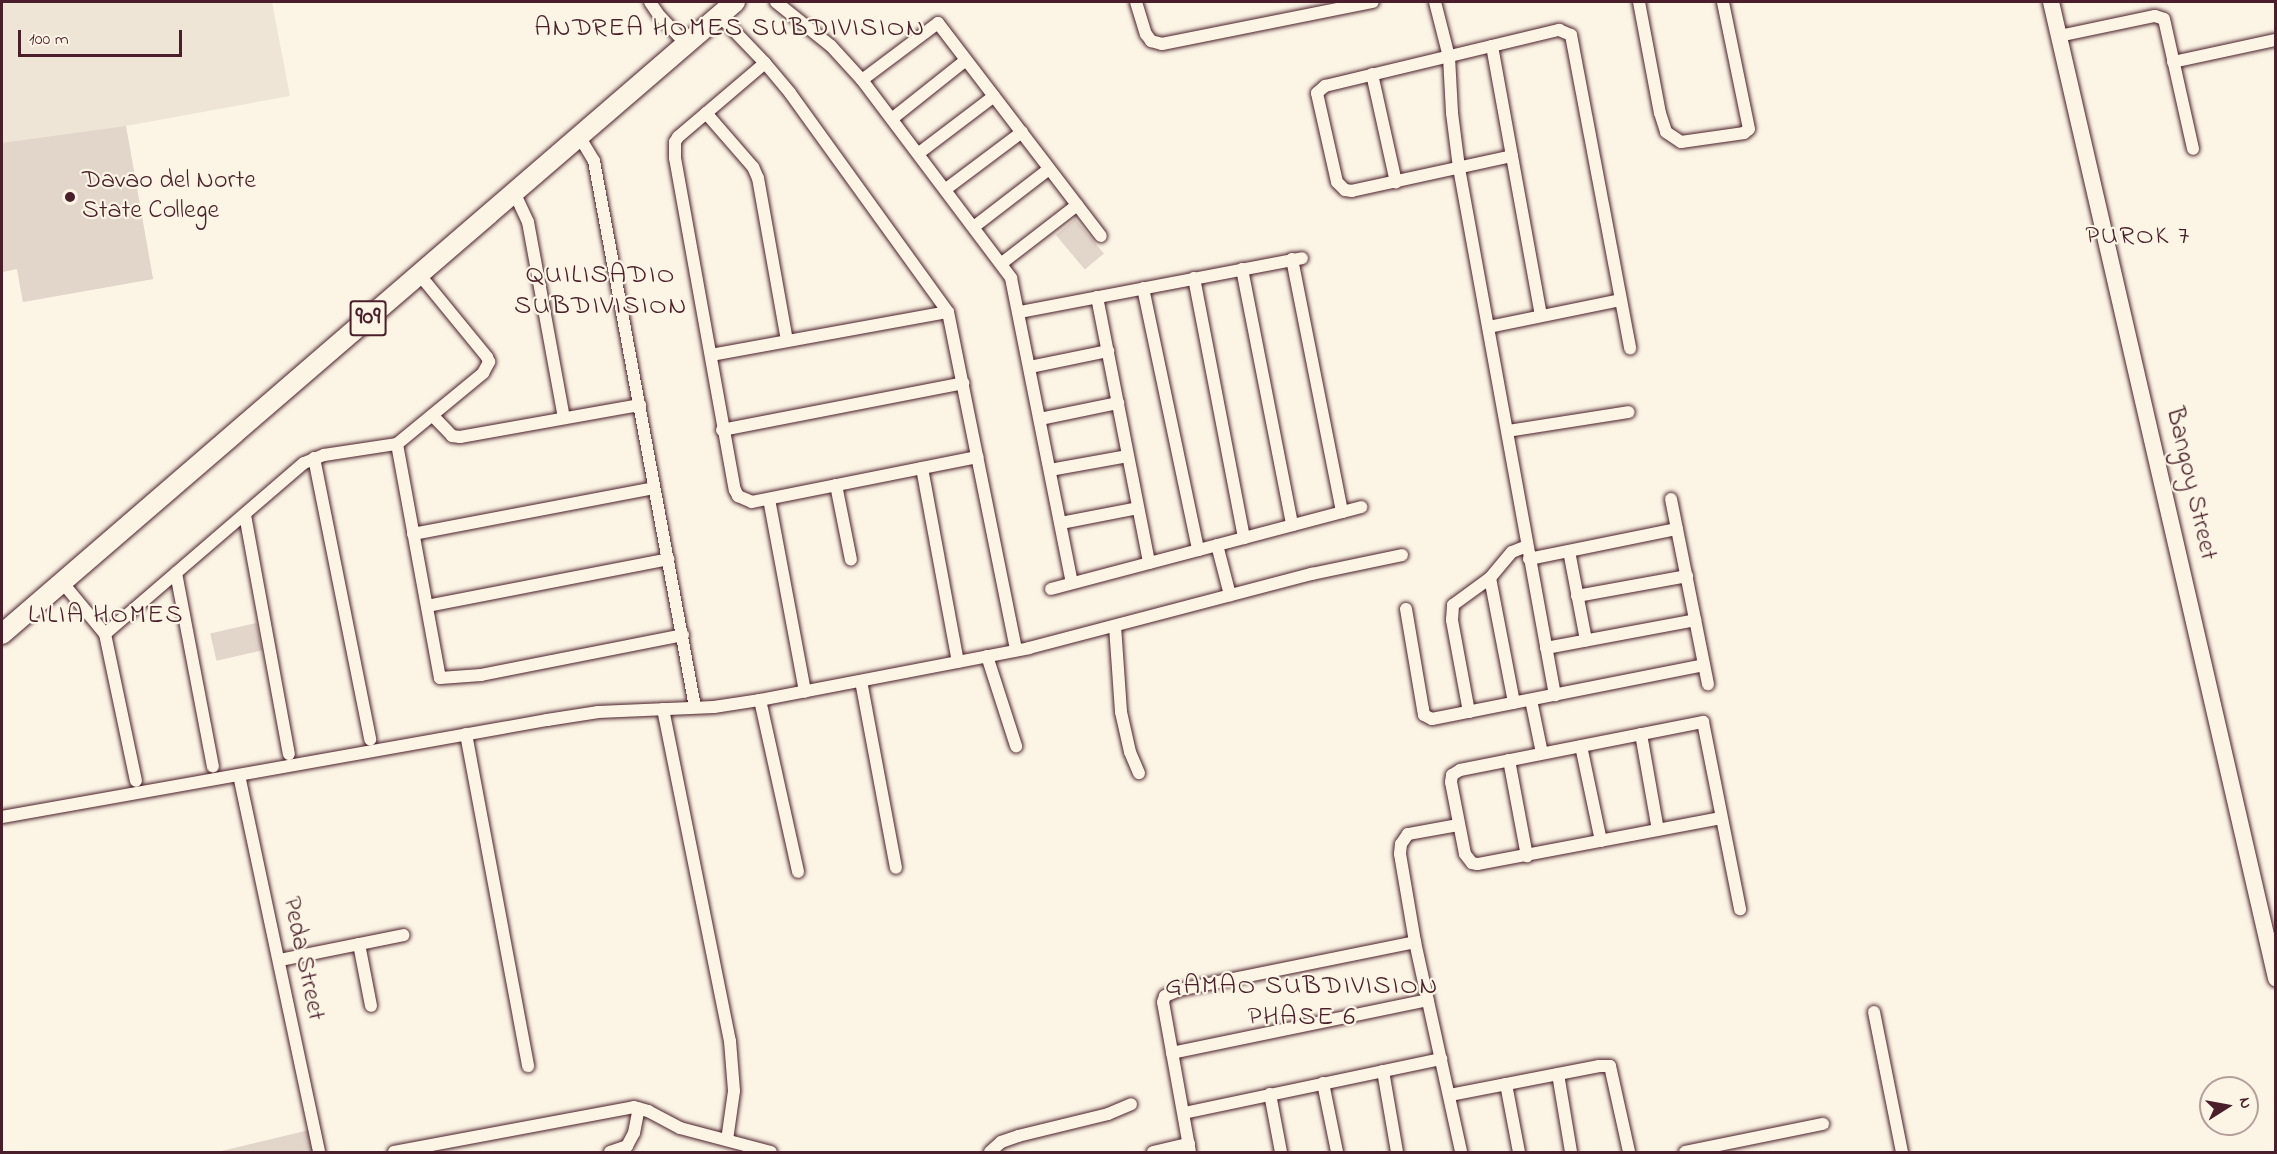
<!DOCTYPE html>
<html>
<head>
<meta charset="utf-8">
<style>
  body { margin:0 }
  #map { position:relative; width:2277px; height:1154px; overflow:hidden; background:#fcf5e5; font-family:"Indie Flower",sans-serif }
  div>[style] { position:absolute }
  .built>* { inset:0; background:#eee5d7 }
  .green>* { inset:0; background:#e2d5ca; transform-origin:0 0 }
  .roads { filter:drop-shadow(0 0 2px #4a1f2b) drop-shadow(0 0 2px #4a1f2b) }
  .street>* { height:12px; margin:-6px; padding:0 6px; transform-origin:6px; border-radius:6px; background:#fcf5e5 }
  .secondary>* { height:16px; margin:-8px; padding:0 8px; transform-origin:8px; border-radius:8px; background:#fcf5e5 }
  .primary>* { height:20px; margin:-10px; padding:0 10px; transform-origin:10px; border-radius:10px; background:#fcf5e5 }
  .dots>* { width:16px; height:16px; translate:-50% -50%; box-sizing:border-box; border:3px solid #fcf5e5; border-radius:50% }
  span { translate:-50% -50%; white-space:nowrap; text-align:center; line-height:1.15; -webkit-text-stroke:4.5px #fcf5e5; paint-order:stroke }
  .shield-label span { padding:2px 4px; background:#fcf5e5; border:2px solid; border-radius:4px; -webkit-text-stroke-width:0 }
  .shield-label { font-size:24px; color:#4a1f2b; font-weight:700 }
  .poi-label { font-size:26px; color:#4a1f2b }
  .left { translate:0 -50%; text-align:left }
  .street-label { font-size:26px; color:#4a1f2b }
  .neighbourhood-label { font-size:27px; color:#4a1f2b; letter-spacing:1.5px }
  .frame { position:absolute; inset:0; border:3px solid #4a1f2b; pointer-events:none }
  .north { position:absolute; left:2199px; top:1076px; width:60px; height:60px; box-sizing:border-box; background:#fcf5e5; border:2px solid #b59f9b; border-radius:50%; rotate:79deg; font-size:16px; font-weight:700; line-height:24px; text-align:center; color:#4a1f2b }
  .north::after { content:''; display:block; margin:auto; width:21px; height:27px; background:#4a1f2b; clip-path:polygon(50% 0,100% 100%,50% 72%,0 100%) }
  .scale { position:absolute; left:18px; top:30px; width:164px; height:27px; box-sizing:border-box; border:3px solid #4a1f2b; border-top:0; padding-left:8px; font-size:18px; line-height:21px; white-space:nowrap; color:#4a1f2b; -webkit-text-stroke:4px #fcf5e5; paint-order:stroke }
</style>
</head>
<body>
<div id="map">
  <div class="built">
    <div style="clip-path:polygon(2px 2px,272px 2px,290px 96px,126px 126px,153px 279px,23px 302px,17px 269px,2px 272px)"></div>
  </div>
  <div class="green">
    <div style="clip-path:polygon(126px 126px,153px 279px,23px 302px,17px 269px,2px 272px,2px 143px)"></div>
    <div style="left:1075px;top:219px;width:45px;height:25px;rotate:50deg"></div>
    <div style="left:256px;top:623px;width:28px;height:47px;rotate:77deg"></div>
    <div style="clip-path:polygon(309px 1130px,314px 1152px,217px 1152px)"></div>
  </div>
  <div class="roads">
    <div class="street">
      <div style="left:650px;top:2px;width:14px;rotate:56deg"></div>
      <div style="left:658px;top:14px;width:41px;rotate:47deg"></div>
      <div style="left:776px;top:2px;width:70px;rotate:38.7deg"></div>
      <div style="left:831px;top:46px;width:46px;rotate:47.6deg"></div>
      <div style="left:862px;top:80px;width:248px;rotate:53deg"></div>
      <div style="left:1011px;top:278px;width:311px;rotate:78.7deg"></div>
      <div style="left:1136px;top:2px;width:34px;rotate:73deg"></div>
      <div style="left:1146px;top:34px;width:9px;rotate:54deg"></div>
      <div style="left:1151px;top:41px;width:11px;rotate:15deg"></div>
      <div style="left:1162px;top:44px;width:215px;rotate:-11.3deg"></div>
      <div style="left:1435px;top:2px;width:57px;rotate:75.7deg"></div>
      <div style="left:1449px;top:57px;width:56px;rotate:86.9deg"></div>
      <div style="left:1452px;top:113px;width:55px;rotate:82.7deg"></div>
      <div style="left:1459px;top:168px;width:536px;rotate:79.68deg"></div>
      <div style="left:1639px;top:2px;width:113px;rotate:79.3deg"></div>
      <div style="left:1660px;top:113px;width:20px;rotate:72deg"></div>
      <div style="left:1666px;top:132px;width:18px;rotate:34deg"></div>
      <div style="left:1681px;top:142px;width:64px;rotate:-8.1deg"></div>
      <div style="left:1744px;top:133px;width:6px;rotate:-39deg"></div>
      <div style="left:1749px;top:129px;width:130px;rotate:-101.6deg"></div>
      <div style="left:719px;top:15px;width:66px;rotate:46.2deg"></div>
      <div style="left:765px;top:63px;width:39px;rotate:50deg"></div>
      <div style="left:790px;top:93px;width:270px;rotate:54.2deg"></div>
      <div style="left:948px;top:312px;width:345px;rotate:78.6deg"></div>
      <div style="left:2059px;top:36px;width:98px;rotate:-11.8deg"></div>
      <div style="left:2155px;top:16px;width:9px;rotate:18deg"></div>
      <div style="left:2164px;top:19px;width:133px;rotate:77.4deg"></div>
      <div style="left:1492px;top:46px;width:273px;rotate:79.7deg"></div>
      <div style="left:2173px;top:62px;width:105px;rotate:-12.1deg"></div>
      <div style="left:765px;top:63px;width:114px;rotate:139.6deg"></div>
      <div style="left:678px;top:137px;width:6px;rotate:121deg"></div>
      <div style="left:675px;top:142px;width:16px;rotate:90deg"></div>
      <div style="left:675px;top:158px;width:337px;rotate:79.8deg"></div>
      <div style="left:735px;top:490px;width:7px;rotate:63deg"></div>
      <div style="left:738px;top:496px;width:15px;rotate:23deg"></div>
      <div style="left:752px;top:502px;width:230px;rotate:-11.3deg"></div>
      <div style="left:1372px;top:74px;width:111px;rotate:77.5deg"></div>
      <div style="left:862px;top:80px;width:95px;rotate:-36.9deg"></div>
      <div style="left:938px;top:23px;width:268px;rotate:52.6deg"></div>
      <div style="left:706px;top:113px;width:72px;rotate:49deg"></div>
      <div style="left:753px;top:167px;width:12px;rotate:66deg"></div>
      <div style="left:758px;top:178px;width:165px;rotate:79.9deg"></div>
      <div style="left:893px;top:118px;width:93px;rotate:-38.5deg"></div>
      <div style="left:579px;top:136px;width:29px;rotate:59deg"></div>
      <div style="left:594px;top:161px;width:555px;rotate:79.52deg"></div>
      <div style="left:919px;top:153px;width:94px;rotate:-37.2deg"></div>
      <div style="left:1512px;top:156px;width:164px;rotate:167.7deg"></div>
      <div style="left:1352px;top:191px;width:7px;rotate:-172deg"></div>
      <div style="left:1345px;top:190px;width:11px;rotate:-135deg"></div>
      <div style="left:1337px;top:182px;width:91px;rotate:-102.7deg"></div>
      <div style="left:1317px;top:93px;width:11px;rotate:-41deg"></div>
      <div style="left:1325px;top:86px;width:241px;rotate:-13.5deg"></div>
      <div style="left:1559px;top:30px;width:13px;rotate:23deg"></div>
      <div style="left:1571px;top:35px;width:319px;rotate:79.3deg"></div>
      <div style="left:946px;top:189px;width:95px;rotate:-36.9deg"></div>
      <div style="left:514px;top:192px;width:33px;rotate:65deg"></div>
      <div style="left:528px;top:222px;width:199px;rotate:79.6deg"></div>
      <div style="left:975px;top:226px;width:93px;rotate:-37.6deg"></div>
      <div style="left:1292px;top:259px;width:258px;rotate:78.8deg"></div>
      <div style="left:1002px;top:263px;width:95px;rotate:-37.7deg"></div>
      <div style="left:1242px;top:269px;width:261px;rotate:78.9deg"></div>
      <div style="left:1194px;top:278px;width:265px;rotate:79.1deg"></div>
      <div style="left:1143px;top:288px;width:268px;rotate:78.1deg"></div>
      <div style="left:1097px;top:297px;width:271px;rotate:78.9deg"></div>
      <div style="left:1020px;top:312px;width:287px;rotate:-10.8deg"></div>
      <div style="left:1489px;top:327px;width:134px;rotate:-11.6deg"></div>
      <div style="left:711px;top:355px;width:241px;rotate:-10.3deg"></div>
      <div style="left:1030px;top:367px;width:80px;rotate:-11.6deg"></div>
      <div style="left:433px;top:416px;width:28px;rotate:46deg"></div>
      <div style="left:452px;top:436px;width:8px;rotate:7deg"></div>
      <div style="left:460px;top:437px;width:183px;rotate:-10.1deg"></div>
      <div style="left:1040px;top:419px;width:80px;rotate:-11.6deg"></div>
      <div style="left:722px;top:430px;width:246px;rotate:-11deg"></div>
      <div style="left:1508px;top:431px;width:122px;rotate:-8.9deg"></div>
      <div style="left:397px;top:444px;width:238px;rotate:79.6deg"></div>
      <div style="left:440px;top:678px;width:41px;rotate:-4.2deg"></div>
      <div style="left:481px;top:675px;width:206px;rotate:-11.2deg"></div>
      <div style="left:314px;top:458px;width:287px;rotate:78.7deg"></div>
      <div style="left:922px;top:468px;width:197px;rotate:79.5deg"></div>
      <div style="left:1050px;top:470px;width:79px;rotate:-10.2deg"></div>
      <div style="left:836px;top:485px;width:76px;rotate:78.7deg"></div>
      <div style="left:769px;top:499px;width:196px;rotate:79.4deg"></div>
      <div style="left:1671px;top:499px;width:189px;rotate:78.7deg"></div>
      <div style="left:245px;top:515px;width:243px;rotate:79.6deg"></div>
      <div style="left:1061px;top:523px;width:78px;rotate:-11deg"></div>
      <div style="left:413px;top:534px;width:245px;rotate:-10.8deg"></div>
      <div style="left:1217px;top:545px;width:52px;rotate:75.4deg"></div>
      <div style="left:1569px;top:551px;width:91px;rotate:79.2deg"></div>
      <div style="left:1529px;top:559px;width:151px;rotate:-11.5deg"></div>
      <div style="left:176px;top:573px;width:197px;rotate:79.2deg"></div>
      <div style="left:1490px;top:578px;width:127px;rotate:79.1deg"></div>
      <div style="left:62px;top:582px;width:67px;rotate:50.4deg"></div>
      <div style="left:105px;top:634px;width:150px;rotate:78.1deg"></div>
      <div style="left:1051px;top:589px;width:321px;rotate:-14.8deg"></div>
      <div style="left:1577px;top:596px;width:112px;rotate:-10.3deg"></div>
      <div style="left:427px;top:606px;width:246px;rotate:-11deg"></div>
      <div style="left:1406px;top:609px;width:101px;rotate:80.4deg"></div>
      <div style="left:1423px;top:709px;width:6px;rotate:81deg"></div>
      <div style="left:1424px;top:715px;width:9px;rotate:27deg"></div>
      <div style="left:1432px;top:719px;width:277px;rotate:-11.2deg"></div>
      <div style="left:1115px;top:626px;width:86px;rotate:86deg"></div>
      <div style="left:1121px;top:712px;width:41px;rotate:77.3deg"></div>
      <div style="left:1130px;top:752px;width:23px;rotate:67deg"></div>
      <div style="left:105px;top:634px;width:262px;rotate:-40.7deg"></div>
      <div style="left:304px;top:463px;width:22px;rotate:-22deg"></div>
      <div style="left:324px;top:455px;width:74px;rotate:-8.6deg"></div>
      <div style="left:397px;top:444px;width:112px;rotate:-39.5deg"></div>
      <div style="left:483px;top:373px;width:13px;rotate:-61deg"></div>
      <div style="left:489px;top:362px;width:5px;rotate:-112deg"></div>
      <div style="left:487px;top:357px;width:107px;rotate:-129.3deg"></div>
      <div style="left:1546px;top:648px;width:152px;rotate:-10.6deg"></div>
      <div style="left:987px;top:656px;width:95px;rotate:72.1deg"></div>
      <div style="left:861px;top:681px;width:190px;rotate:79.4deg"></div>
      <div style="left:760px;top:700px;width:176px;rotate:77.5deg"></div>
      <div style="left:1531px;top:700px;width:54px;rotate:78.3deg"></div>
      <div style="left:663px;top:709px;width:339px;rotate:78.6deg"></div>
      <div style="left:730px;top:1041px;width:50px;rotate:85.4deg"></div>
      <div style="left:734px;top:1091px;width:49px;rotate:98.1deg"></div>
      <div style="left:1469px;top:712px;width:94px;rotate:-100.5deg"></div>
      <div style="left:1452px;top:620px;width:15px;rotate:-86deg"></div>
      <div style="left:1453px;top:605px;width:46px;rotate:-36.1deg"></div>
      <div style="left:1490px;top:578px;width:34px;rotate:-50deg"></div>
      <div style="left:1512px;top:552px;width:16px;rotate:-22deg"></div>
      <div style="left:466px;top:734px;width:338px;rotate:79.4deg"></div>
      <div style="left:1641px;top:734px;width:97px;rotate:80deg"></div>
      <div style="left:1581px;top:746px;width:97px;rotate:78.1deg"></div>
      <div style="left:1509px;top:760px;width:98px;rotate:79.4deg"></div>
      <div style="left:239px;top:775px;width:385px;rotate:78deg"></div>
      <div style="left:2px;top:817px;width:554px;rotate:-10.09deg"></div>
      <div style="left:547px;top:720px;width:52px;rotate:-8.9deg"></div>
      <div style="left:598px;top:712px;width:116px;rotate:-2.5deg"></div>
      <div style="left:714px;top:707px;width:47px;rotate:-8.7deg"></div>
      <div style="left:760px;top:700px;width:274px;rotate:-10.9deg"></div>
      <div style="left:1029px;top:648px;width:293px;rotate:-14.7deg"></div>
      <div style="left:1312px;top:574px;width:92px;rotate:-11.9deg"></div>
      <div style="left:1721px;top:818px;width:248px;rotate:169.3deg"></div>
      <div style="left:1477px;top:864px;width:5px;rotate:-169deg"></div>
      <div style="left:1472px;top:863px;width:11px;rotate:-128deg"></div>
      <div style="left:1465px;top:854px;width:73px;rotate:-101deg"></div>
      <div style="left:1451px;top:782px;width:7px;rotate:-82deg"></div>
      <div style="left:1452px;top:775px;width:9px;rotate:-32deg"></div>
      <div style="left:1460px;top:770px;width:248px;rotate:-11.2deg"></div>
      <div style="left:1703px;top:722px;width:191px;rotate:78.8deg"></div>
      <div style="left:1458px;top:825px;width:51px;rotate:169.8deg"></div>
      <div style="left:1408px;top:834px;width:12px;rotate:125deg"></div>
      <div style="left:1401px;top:844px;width:10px;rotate:96deg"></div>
      <div style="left:1400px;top:854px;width:89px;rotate:80.3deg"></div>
      <div style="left:1415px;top:942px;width:215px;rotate:77.6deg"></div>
      <div style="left:359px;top:944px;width:63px;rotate:79deg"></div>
      <div style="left:280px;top:960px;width:126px;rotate:-11.4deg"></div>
      <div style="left:1874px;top:1012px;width:143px;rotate:78.7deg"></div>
      <div style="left:1172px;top:1053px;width:261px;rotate:-11.7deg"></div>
      <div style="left:1383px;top:1071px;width:82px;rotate:80.2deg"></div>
      <div style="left:1558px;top:1074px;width:79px;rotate:80.5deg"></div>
      <div style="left:1323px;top:1083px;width:70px;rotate:78.5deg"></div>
      <div style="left:1506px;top:1084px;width:69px;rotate:79.2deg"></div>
      <div style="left:1270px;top:1094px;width:59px;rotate:79.3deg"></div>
      <div style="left:1450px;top:1095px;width:152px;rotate:-11deg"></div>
      <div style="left:1599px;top:1066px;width:11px"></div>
      <div style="left:1610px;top:1066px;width:88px;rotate:77.5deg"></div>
      <div style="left:1184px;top:1113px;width:263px;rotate:-11.9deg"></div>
      <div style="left:394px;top:1152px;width:244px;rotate:-10.6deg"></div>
      <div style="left:634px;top:1107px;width:15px;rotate:16deg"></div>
      <div style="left:648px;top:1111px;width:36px;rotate:28deg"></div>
      <div style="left:680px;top:1128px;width:94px;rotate:14.8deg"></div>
      <div style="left:610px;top:1152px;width:18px;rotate:-19deg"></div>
      <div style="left:627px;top:1146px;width:15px;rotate:-62deg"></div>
      <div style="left:634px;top:1133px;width:25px;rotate:-79deg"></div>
      <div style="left:990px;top:1152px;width:15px;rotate:-42deg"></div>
      <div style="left:1001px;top:1142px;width:18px;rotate:-19deg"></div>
      <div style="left:1018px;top:1136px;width:93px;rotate:-13.7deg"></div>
      <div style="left:1108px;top:1114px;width:25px;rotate:-23deg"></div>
      <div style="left:1153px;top:1152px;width:37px;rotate:-13deg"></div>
      <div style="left:1190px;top:1152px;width:152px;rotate:-100.2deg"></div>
      <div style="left:1163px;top:1002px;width:6px;rotate:-72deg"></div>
      <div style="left:1165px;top:996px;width:15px;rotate:-23deg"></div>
      <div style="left:1179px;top:990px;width:241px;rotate:-11.5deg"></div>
      <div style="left:1685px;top:1152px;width:141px;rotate:-11.5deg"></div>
    </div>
    <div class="secondary">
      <div style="left:2051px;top:2px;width:1002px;rotate:77.02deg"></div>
    </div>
    <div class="primary">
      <div style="left:2px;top:634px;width:968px;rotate:-40.77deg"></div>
    </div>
  </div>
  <div class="dots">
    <div style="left:70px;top:197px;background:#4a1f2b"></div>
  </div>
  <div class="shield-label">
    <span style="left:368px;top:318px">909</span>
  </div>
  <div class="poi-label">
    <span class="left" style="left:82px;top:197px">Davao del Norte<br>State College</span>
  </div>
  <div class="street-label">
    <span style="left:2190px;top:484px;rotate:77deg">Bangoy Street</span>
    <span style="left:302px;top:959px;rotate:78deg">Peda Street</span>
  </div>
  <div class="neighbourhood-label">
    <span style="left:730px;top:29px">ANDREA HOMES SUBDIVISION</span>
    <span style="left:2138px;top:237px">PUROK 7</span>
    <span style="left:601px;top:291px">QUILISADIO<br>SUBDIVISION</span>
    <span style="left:106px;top:616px">LILIA HOMES</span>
    <span style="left:1302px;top:1002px">GAMAO SUBDIVISION<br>PHASE 6</span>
  </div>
  <div class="frame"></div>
  <div class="north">N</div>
  <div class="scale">100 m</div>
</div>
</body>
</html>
